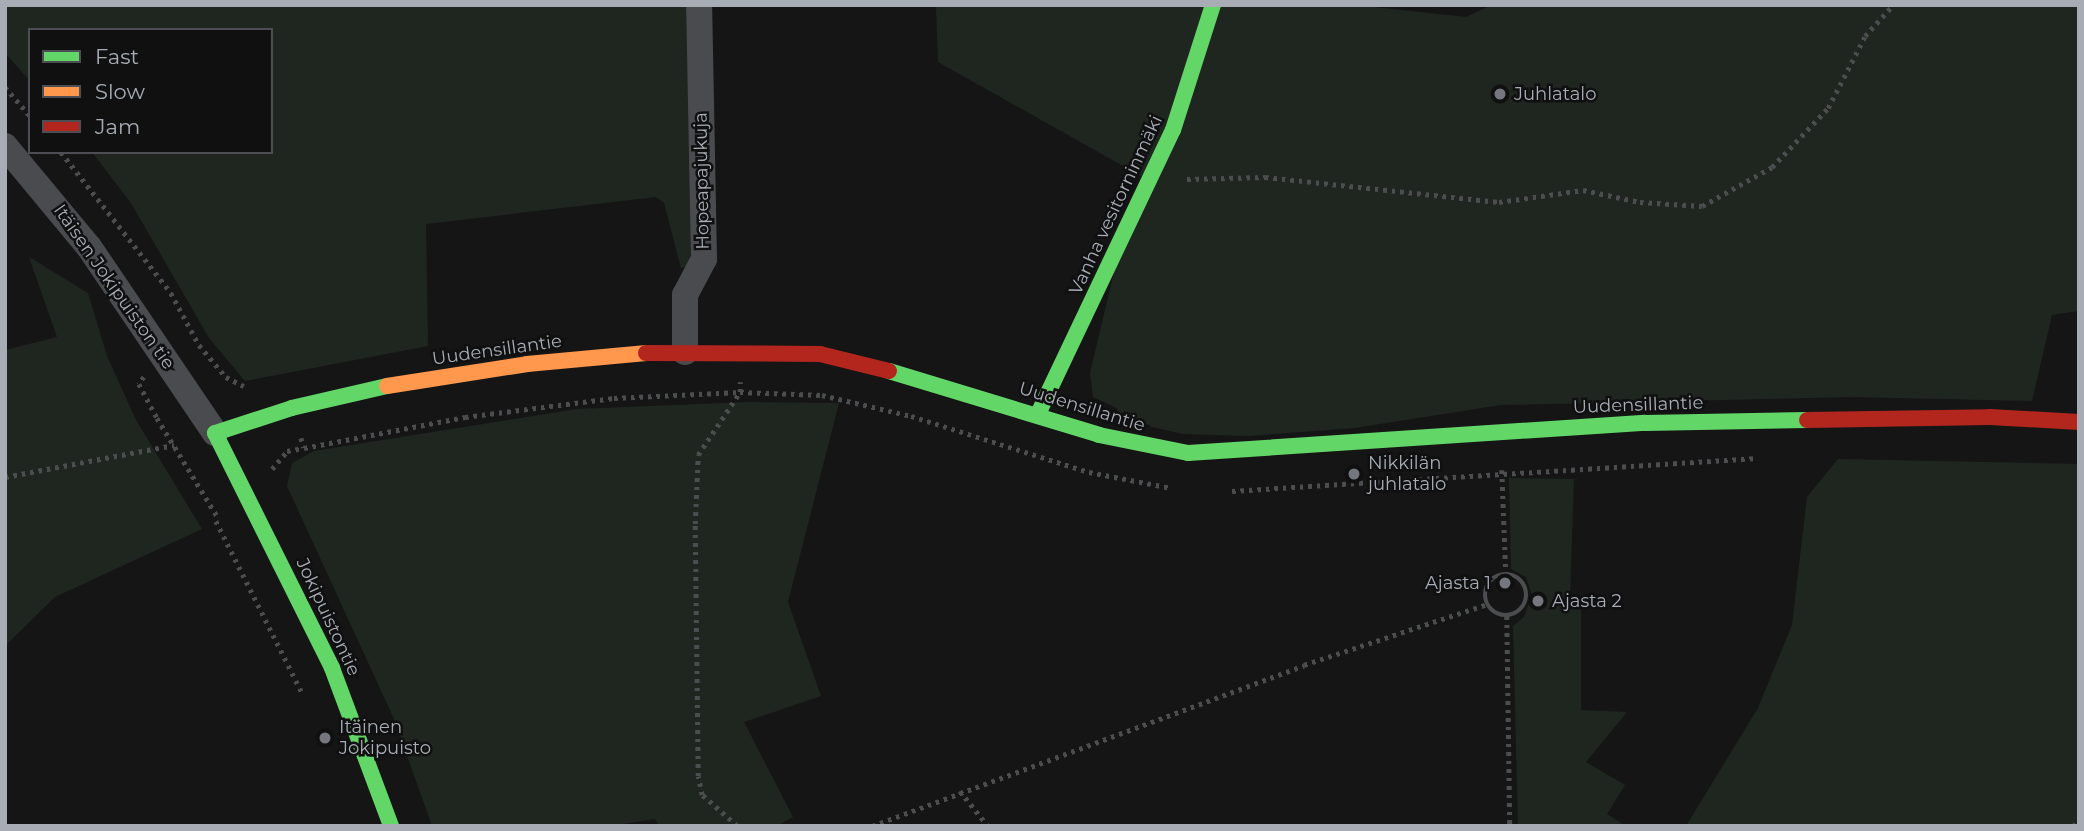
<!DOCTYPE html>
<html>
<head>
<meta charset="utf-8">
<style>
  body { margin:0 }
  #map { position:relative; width:2084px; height:831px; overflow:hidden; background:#151516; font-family:Montserrat,sans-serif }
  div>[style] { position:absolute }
  .green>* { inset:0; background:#1f2620 }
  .path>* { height:4.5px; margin-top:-2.25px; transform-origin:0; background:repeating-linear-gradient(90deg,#4b4d4f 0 3.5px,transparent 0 8.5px) }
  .path>.ring { margin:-2.25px; padding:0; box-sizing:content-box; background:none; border:4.5px solid #4b4d4f; border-radius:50% }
  .street>* { height:26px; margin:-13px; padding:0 13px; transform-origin:13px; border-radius:13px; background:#4a4b4e }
  .fast>* { height:16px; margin:-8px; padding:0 8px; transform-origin:8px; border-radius:8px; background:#63d668 }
  .slow>* { height:16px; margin:-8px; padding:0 8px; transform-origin:8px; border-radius:8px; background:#ff974d }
  .jam>* { height:16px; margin:-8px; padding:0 8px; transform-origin:8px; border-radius:8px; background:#b3261e }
  .dots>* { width:19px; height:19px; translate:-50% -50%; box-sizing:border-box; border:4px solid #101011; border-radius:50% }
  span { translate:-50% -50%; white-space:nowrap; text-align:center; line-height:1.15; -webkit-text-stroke:5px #101011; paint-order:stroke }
  .poi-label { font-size:18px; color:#a7acb5 }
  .left { translate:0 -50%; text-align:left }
  .right { translate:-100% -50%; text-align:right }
  .street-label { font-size:18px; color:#a7acb5 }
  .frame { position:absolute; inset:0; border:7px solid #a7acb5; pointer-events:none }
  .legend { position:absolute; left:28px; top:28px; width:245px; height:126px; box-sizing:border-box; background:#101011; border:2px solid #4c4e53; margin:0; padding:9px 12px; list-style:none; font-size:21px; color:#a7acb5 }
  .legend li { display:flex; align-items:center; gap:14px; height:35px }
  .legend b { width:35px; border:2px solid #4c4e53 }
</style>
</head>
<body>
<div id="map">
  <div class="green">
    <div style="clip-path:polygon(5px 5px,699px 5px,690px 266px,681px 268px,664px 203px,656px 197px,426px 224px,428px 346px,245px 381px,209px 338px,131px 203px,92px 152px,271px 152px,271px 30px,30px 30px,30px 81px,5px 53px)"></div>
    <div style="clip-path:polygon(936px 5px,1355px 5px,1466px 17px,1492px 5px,2079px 5px,2079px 311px,2052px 315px,2032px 401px,1852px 397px,1500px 405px,1355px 428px,1248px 436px,1183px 434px,1121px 420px,1117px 408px,1093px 397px,1090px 373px,1120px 247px,1148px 180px,938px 62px)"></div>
    <div style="clip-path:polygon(29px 257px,88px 293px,107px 356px,136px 420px,202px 529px,55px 597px,5px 646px,5px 350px,57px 337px)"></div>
    <div style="clip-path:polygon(749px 402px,839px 403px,788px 602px,821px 696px,744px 722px,793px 817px,777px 826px,659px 826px,655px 819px,610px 826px,432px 826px,394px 719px,287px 486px,292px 463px,314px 451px,577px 409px)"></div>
    <div style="clip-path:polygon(1838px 459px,2079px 464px,2079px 826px,1686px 826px,1758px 708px,1792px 625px,1807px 497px)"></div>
    <div style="clip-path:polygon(1509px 478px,1574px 479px,1570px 597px,1581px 606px,1581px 710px,1627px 712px,1586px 762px,1625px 785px,1607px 814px,1626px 826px,1518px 826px,1513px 626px,1524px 617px,1532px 595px,1526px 577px,1511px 569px)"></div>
  </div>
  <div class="path">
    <div style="left:5px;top:87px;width:38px;rotate:49deg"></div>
    <div style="left:61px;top:152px;width:179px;rotate:52deg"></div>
    <div style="left:171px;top:293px;width:59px;rotate:61.7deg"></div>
    <div style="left:199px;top:345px;width:42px;rotate:49.8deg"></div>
    <div style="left:226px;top:377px;width:20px;rotate:27deg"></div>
    <div style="left:1187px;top:179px;width:78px;rotate:-1.5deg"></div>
    <div style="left:1265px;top:177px;width:235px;rotate:6.1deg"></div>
    <div style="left:1499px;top:202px;width:85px;rotate:-8.1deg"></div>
    <div style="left:1583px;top:190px;width:58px;rotate:11.9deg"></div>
    <div style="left:1640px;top:202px;width:62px;rotate:3.7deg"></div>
    <div style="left:1702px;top:206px;width:80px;rotate:-29.1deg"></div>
    <div style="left:1772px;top:167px;width:81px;rotate:-46.5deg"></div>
    <div style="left:1828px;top:108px;width:81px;rotate:-62.8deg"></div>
    <div style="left:1865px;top:36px;width:42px;rotate:-47.9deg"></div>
    <div style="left:144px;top:377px;width:9px;rotate:126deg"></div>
    <div style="left:139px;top:384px;width:38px;rotate:62deg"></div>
    <div style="left:157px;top:418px;width:119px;rotate:58.5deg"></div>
    <div style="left:301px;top:438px;width:10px;rotate:73deg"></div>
    <div style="left:304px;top:448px;width:164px;rotate:-10.9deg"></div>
    <div style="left:465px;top:417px;width:150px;rotate:-7.3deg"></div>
    <div style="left:614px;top:398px;width:126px;rotate:-2.7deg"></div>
    <div style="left:740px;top:392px;width:82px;rotate:2.1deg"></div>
    <div style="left:822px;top:395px;width:91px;rotate:13.3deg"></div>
    <div style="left:911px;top:416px;width:187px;rotate:17.5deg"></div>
    <div style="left:1089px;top:472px;width:84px;rotate:11deg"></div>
    <div style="left:272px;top:469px;width:23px;rotate:-50deg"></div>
    <div style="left:287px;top:451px;width:16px;rotate:-11deg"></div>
    <div style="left:1502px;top:470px;width:103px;rotate:87.8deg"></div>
    <div style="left:5px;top:477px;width:172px;rotate:-10.7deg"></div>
    <div style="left:1232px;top:491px;width:527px;rotate:-3.59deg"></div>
    <div style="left:216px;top:521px;width:195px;rotate:63.4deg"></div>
    <div class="ring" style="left:1485px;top:574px;width:37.5px;height:37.5px"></div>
    <div style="left:1507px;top:616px;width:210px;rotate:89.2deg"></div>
    <div style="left:960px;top:791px;width:45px;rotate:51.3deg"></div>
    <div style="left:737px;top:826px;width:47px;rotate:-138.5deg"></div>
    <div style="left:702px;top:795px;width:19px;rotate:-102deg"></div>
    <div style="left:698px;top:776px;width:252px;rotate:-90.7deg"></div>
    <div style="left:695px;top:524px;width:69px;rotate:-87.5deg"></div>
    <div style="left:698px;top:455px;width:76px;rotate:-56.3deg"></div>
    <div style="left:740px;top:392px;width:10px;rotate:-90deg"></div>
    <div style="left:872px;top:826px;width:461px;rotate:-20.4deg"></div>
    <div style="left:1304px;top:665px;width:193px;rotate:-18.4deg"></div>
    <div style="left:2073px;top:826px;width:8px;rotate:-40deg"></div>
  </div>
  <div class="street">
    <div style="left:5px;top:146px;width:131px;rotate:50.3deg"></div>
    <div style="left:89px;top:247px;width:225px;rotate:55.9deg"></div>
    <div style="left:685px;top:352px;width:57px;rotate:-90deg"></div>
    <div style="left:685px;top:295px;width:41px;rotate:-62.2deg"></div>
    <div style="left:704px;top:259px;width:254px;rotate:-91.1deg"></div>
  </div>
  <div class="fast">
    <div style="left:889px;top:371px;width:220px;rotate:16.9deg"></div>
    <div style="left:1099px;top:435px;width:91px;rotate:11.4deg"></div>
    <div style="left:1188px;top:453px;width:458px;rotate:-3.8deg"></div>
    <div style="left:1645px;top:423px;width:162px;rotate:-1.1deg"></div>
    <div style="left:387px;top:386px;width:98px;rotate:167deg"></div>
    <div style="left:292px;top:408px;width:81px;rotate:162deg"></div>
    <div style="left:215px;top:433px;width:263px;rotate:63.5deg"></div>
    <div style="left:332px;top:668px;width:169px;rotate:69.5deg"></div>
    <div style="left:1038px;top:414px;width:314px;rotate:-64.6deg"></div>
    <div style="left:1173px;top:130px;width:131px;rotate:-72.3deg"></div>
  </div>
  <div class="slow">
    <div style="left:387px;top:386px;width:142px;rotate:-8.9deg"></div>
    <div style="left:527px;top:364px;width:120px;rotate:-5.3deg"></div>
  </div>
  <div class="jam">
    <div style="left:646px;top:353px;width:174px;rotate:0.3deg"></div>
    <div style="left:820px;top:354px;width:71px;rotate:13.8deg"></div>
    <div style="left:1807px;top:420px;width:183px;rotate:-0.9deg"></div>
    <div style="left:1990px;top:417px;width:89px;rotate:3.2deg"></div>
  </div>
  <div class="dots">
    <div style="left:1500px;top:94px;background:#74777d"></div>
    <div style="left:1354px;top:474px;background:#74777d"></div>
    <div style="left:1505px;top:583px;background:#74777d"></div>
    <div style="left:1538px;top:601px;background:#74777d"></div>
    <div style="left:325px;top:738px;background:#74777d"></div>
  </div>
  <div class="poi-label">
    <span class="left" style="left:1514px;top:94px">Juhlatalo</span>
    <span class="left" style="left:1368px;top:474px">Nikkilän<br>juhlatalo</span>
    <span class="right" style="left:1491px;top:583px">Ajasta 1</span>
    <span class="left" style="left:1552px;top:601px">Ajasta 2</span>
    <span class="left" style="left:339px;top:738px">Itäinen<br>Jokipuisto</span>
  </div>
  <div class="street-label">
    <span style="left:702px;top:181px;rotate:-91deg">Hopeapajukuja</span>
    <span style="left:1116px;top:205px;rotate:-65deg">Vanha vesitorninmäki</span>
    <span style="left:114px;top:287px;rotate:55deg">Itäisen Jokipuiston tie</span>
    <span style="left:497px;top:350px;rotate:-8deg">Uudensillantie</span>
    <span style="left:1638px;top:405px;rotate:-2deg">Uudensillantie</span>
    <span style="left:1082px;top:407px;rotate:17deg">Uudensillantie</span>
    <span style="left:328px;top:617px;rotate:65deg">Jokipuistontie</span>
  </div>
  <div class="frame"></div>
  <ul class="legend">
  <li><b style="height:9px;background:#63d668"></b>Fast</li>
  <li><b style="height:9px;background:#ff974d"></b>Slow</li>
  <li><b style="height:9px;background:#b3261e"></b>Jam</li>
  </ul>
</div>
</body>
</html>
